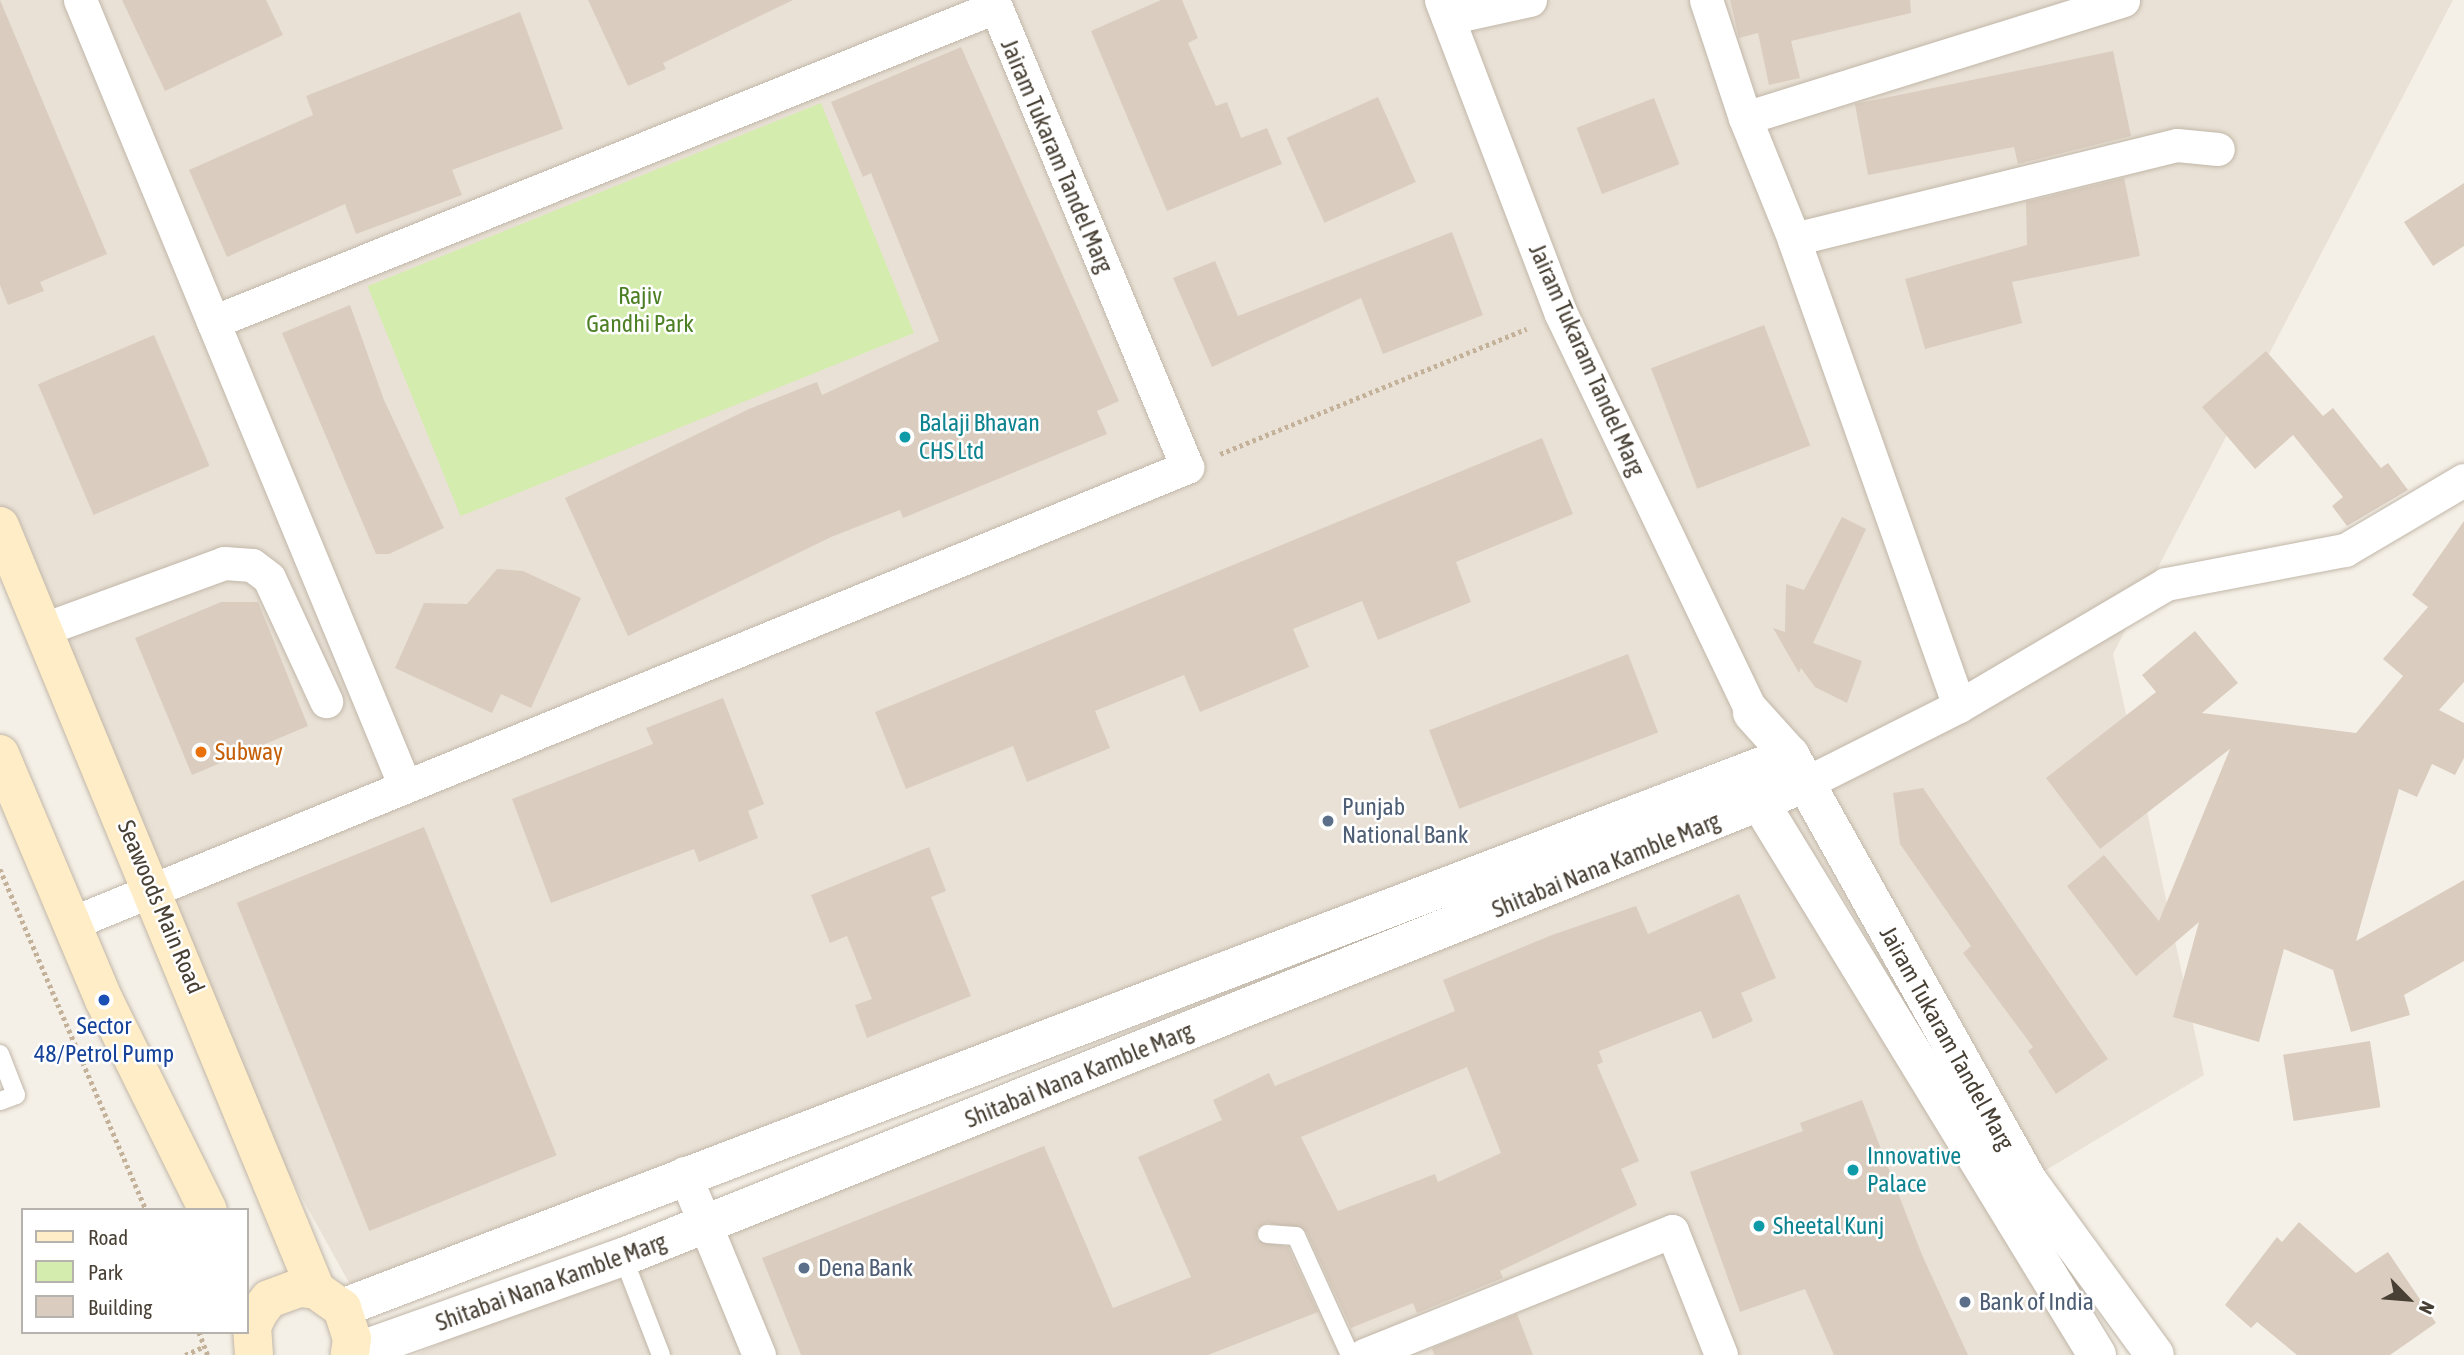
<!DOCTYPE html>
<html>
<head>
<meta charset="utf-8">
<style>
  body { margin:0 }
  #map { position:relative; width:2464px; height:1355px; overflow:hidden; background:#f5f0e7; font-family:"Asap Condensed",sans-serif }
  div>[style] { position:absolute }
  .residential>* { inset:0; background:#e9e1d5 }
  .green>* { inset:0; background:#d4ecad; transform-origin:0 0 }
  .building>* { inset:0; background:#dacdbf; transform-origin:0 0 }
  .path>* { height:4.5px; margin-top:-2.25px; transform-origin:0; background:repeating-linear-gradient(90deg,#c4b199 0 3.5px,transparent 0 7px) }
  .roads { filter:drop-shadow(0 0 2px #c1b7a9) drop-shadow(0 0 2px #c1b7a9) }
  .service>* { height:18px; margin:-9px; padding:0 9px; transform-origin:9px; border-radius:9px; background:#fff }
  .minor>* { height:33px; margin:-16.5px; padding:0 16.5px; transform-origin:16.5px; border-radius:16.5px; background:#fff }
  .tertiary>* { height:38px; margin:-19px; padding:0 19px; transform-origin:19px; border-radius:19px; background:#fff }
  .secondary>* { height:38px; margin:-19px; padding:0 19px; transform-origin:19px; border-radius:19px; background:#ffedc7 }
  .dots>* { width:19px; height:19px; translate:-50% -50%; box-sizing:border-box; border:4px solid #fff; border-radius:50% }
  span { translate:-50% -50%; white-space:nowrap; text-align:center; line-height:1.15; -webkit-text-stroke:5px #fff; paint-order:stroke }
  .street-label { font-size:24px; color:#484035 }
  .park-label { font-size:24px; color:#4d7f24 }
  .culture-label { font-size:24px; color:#0d838f }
  .left { translate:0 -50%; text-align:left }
  .food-label { font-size:24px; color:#c56008 }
  .service-label { font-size:24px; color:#4e5e75 }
  .transit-label { font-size:24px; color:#164399 }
  .legend { position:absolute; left:21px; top:1208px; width:228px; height:126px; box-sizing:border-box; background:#fff; border:2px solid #b6b3ae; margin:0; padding:9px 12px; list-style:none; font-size:21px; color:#484035 }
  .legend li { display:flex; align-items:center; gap:14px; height:35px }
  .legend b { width:35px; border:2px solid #b6b3ae }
  .north { position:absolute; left:2373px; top:1264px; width:70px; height:70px; -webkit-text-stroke:5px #fff; paint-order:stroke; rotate:115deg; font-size:19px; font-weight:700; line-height:28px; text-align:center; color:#484035 }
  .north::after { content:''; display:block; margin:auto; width:24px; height:32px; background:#484035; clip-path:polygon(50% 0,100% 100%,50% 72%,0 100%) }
</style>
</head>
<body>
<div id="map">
  <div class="residential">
    <div style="clip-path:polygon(0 0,2453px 0,2113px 654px,2204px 1075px,2028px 1181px,1777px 797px,1732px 754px,684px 1173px,353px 1290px,224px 1057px,0 526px)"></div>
    <div style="clip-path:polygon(1758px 804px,2097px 1355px,415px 1355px,623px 1257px)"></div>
  </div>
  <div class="green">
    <div style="left:821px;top:103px;width:248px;height:489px;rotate:68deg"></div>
  </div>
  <div class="building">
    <div style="clip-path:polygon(0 0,107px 254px,40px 282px,44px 291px,8px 305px,0 285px)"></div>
    <div style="clip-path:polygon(122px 0,266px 0,283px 35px,165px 91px)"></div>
    <div style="clip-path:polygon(588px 0,793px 0,663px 63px,666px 69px,628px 86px)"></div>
    <div style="clip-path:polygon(1161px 0,1182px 0,1198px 38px,1188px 43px,1216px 106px,1227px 102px,1241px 138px,1267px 128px,1282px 164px,1167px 211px,1091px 31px)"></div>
    <div style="clip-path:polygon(1730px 0,1910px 0,1911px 13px,1791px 41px,1800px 78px,1769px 85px,1758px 33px,1739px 38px)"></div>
    <div style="clip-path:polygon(520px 12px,563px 129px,452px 170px,462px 195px,356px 234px,345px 204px,227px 257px,189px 170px,313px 115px,306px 96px)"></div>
    <div style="clip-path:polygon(961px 47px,1119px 401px,1097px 411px,1107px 434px,903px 518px,900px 510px,831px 537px,628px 636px,565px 498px,749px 409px,817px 382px,822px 395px,939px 341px,871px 173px,863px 177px,831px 102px)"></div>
    <div style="clip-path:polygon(2113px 51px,2131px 136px,2018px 164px,2014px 147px,1868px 175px,1855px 104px)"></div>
    <div style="left:1378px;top:97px;width:93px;height:100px;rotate:66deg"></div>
    <div style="left:1654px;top:98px;width:71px;height:83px;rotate:69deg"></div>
    <div style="clip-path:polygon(2124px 178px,2140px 256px,2012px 282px,2022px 323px,1925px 349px,1905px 279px,2027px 245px,2026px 202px)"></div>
    <div style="clip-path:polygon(2464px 183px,2464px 246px,2433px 266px,2404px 222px)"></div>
    <div style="clip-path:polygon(1452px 232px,1483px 315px,1383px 354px,1361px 298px,1212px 367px,1173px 278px,1215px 261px,1238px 316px)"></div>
    <div style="clip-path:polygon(350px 305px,384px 400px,444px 528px,389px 554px,376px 554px,282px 333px)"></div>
    <div style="left:1764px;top:325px;width:129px;height:121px;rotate:69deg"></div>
    <div style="left:154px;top:335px;width:142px;height:126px;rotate:67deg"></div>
    <div style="clip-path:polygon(2266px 351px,2323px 416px,2333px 408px,2381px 468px,2388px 463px,2408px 490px,2347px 526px,2332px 506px,2343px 497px,2293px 435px,2255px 469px,2202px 407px)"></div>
    <div style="clip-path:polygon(1542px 438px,1573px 514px,1456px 562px,1471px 602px,1378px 640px,1362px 601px,1293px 629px,1309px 667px,1200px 712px,1184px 675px,1095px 711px,1110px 748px,1027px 782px,1013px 746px,906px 789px,875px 712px)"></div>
    <div style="clip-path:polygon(1842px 517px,1866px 529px,1813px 643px,1862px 661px,1847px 703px,1815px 687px,1801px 668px,1799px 673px,1773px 628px,1785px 632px,1786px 584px,1804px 590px)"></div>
    <div style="clip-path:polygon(2464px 521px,2464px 682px,2439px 710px,2464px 723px,2464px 758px,2455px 775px,2432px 764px,2417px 797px,2399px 789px,2356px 941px,2464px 880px,2464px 961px,2404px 995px,2410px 1015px,2351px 1032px,2333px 970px,2284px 949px,2259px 1042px,2173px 1017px,2199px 922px,2136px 976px,2067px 886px,2104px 855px,2159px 921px,2230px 749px,2100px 849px,2046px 778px,2156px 692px,2142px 675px,2195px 631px,2238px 683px,2202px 713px,2356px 733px,2403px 676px,2383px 659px,2428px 607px,2412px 595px)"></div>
    <div style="clip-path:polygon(497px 569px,523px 571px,581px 598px,531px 708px,501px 694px,492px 713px,395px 668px,424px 603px,467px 604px)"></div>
    <div style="clip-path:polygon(221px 602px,258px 602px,308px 726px,192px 775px,135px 638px)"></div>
    <div style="left:1628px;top:654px;width:84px;height:213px;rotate:69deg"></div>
    <div style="clip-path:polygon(723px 698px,764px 804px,748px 811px,758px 838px,699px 862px,694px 849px,551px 903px,512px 799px,653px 744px,646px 728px)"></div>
    <div style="clip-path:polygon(1923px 788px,2108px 1059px,2056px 1094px,2028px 1051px,2033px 1047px,1963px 953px,1971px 946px,1900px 844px,1893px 793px)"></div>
    <div style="left:424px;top:827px;width:354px;height:202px;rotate:68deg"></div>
    <div style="clip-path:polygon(929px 847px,946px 891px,931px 897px,971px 996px,867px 1038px,855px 1005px,872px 999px,847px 936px,830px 943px,811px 895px)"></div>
    <div style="clip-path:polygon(evenodd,1739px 894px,1776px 978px,1741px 993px,1753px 1021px,1713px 1039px,1701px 1011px,1599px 1051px,1603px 1062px,1597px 1065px,1639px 1161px,1621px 1169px,1637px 1205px,1500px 1271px,1503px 1278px,1417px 1313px,1413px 1303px,1351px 1328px,1306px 1231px,1267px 1223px,1257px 1228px,1257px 1240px,1288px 1247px,1318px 1312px,1208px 1355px,801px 1355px,762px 1258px,1044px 1146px,1113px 1308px,1191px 1277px,1138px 1157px,1222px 1120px,1213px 1100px,1269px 1073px,1275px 1086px,1455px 1011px,1443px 980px,1552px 935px,1636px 906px,1648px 934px,1739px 894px,1467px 1067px,1501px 1153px,1438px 1182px,1435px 1174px,1338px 1211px,1301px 1137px,1467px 1067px)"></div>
    <div style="left:2370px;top:1041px;width:67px;height:88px;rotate:81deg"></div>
    <div style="clip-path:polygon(1862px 1100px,1922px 1255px,1968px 1355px,1834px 1355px,1805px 1289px,1740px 1312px,1690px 1172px,1803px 1131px,1800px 1123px)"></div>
    <div style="clip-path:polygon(2299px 1222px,2356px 1273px,2388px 1252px,2436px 1323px,2390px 1355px,2297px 1355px,2257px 1322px,2251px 1328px,2225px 1305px,2277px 1237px,2282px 1242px)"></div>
    <div style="clip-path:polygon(1517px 1314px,1533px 1355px,1434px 1355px,1432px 1348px)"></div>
  </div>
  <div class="path">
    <div style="left:1220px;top:454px;width:331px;rotate:-22.2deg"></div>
    <div style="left:0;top:869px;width:371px;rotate:66.8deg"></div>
    <div style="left:199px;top:1332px;width:25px;rotate:69deg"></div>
    <div style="left:185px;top:1355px;width:22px;rotate:-24deg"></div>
  </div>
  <div class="roads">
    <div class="service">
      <div style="left:0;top:1054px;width:44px;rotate:68.7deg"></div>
      <div style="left:16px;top:1095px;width:17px;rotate:159deg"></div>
      <div style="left:1267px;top:1234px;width:29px;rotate:4deg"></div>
      <div style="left:1296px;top:1236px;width:131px;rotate:65.6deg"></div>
      <div style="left:623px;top:1257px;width:105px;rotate:68.8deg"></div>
    </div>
    <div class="minor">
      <div style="left:80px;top:0;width:851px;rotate:67.54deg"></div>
      <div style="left:1441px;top:0;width:336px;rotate:69.1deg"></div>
      <div style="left:1561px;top:314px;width:442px;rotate:64.4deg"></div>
      <div style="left:1706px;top:0;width:124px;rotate:71.7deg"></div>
      <div style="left:1745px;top:118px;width:396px;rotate:-17.3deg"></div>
      <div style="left:1448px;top:18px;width:84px;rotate:-12.4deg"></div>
      <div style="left:1745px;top:118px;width:131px;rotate:68deg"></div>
      <div style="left:213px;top:322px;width:843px;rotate:-21.94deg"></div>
      <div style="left:44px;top:629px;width:192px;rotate:-20.1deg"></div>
      <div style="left:224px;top:563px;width:28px;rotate:4deg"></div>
      <div style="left:252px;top:565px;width:21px;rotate:37deg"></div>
      <div style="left:269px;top:578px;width:136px;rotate:65.1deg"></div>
      <div style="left:1959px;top:706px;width:495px;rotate:-109.5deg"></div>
      <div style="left:1794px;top:239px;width:394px;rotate:-13.8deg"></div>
      <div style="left:2177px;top:145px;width:41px;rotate:5.6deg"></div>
      <div style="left:1804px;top:784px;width:174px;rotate:-26.7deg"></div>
      <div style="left:1959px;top:706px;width:240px;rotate:-30.5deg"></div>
      <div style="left:2166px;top:584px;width:182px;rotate:-10.8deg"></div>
      <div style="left:2345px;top:550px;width:138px;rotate:-30.5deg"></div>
      <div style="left:72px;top:923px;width:1205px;rotate:-22.24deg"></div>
      <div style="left:1187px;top:467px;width:506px;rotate:-112.56deg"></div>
      <div style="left:684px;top:1173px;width:197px;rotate:67.6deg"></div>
      <div style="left:1364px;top:1355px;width:332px;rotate:-21.9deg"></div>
      <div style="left:1672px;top:1231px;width:133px;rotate:68.4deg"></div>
    </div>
    <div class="tertiary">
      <div style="left:1752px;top:713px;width:57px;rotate:47.9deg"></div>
      <div style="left:1790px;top:755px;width:488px;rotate:60.8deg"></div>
      <div style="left:2028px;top:1181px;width:215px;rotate:53.9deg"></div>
      <div style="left:1748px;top:783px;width:670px;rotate:58.61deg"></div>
      <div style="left:342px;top:1308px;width:1550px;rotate:-20.9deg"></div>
      <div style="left:350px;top:1354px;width:290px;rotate:-19.6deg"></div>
      <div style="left:623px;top:1257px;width:1272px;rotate:-21.83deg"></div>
    </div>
    <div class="secondary">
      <div style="left:0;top:526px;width:827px;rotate:67.53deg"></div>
      <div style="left:0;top:754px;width:267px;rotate:67.1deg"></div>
      <div style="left:104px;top:1000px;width:234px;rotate:63.7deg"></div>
      <div style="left:254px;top:1355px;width:29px;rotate:-94deg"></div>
      <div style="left:252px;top:1326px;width:16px;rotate:-63deg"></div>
      <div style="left:259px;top:1312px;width:16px;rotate:-52deg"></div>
      <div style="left:269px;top:1299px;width:33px;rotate:-20deg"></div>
      <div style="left:300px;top:1288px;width:16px;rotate:7deg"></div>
      <div style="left:316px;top:1290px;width:32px;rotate:35deg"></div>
      <div style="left:342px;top:1308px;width:32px;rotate:72deg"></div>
      <div style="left:352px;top:1338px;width:17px;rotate:97deg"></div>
    </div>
  </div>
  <div class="dots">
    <div style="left:905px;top:437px;background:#0f9aa8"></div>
    <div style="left:201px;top:752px;background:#e8710a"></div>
    <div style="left:1328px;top:821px;background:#5c6f8a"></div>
    <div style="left:104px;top:1000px;background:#1a4fb4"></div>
    <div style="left:1853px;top:1170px;background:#0f9aa8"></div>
    <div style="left:1759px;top:1226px;background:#0f9aa8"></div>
    <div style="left:804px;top:1268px;background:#5c6f8a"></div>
    <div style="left:1965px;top:1302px;background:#5c6f8a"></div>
  </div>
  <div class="street-label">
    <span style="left:1057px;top:156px;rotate:67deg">Jairam Tukaram Tandel Marg</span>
    <span style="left:1587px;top:360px;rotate:66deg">Jairam Tukaram Tandel Marg</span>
    <span style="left:1606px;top:865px;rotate:-22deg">Shitabai Nana Kamble Marg</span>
    <span style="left:161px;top:907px;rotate:67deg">Seawoods Main Road</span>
    <span style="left:1947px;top:1038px;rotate:61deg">Jairam Tukaram Tandel Marg</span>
    <span style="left:1079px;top:1075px;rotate:-22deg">Shitabai Nana Kamble Marg</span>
    <span style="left:551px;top:1282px;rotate:-20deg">Shitabai Nana Kamble Marg</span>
  </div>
  <div class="park-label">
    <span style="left:640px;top:310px">Rajiv<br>Gandhi Park</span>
  </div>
  <div class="culture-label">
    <span class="left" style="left:919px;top:437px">Balaji Bhavan<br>CHS Ltd</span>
    <span class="left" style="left:1867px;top:1170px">Innovative<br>Palace</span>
    <span class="left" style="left:1773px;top:1226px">Sheetal Kunj</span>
  </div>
  <div class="food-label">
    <span class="left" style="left:215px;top:752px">Subway</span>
  </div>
  <div class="service-label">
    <span class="left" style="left:1342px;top:821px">Punjab<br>National Bank</span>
    <span class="left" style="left:818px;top:1268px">Dena Bank</span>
    <span class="left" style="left:1979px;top:1302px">Bank of India</span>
  </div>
  <div class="transit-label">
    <span style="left:104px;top:1040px">Sector<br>48/Petrol Pump</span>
  </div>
  <ul class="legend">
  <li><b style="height:9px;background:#ffedc7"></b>Road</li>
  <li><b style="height:19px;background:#d4ecad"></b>Park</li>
  <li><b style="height:19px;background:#dacdbf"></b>Building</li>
  </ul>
  <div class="north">N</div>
</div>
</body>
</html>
